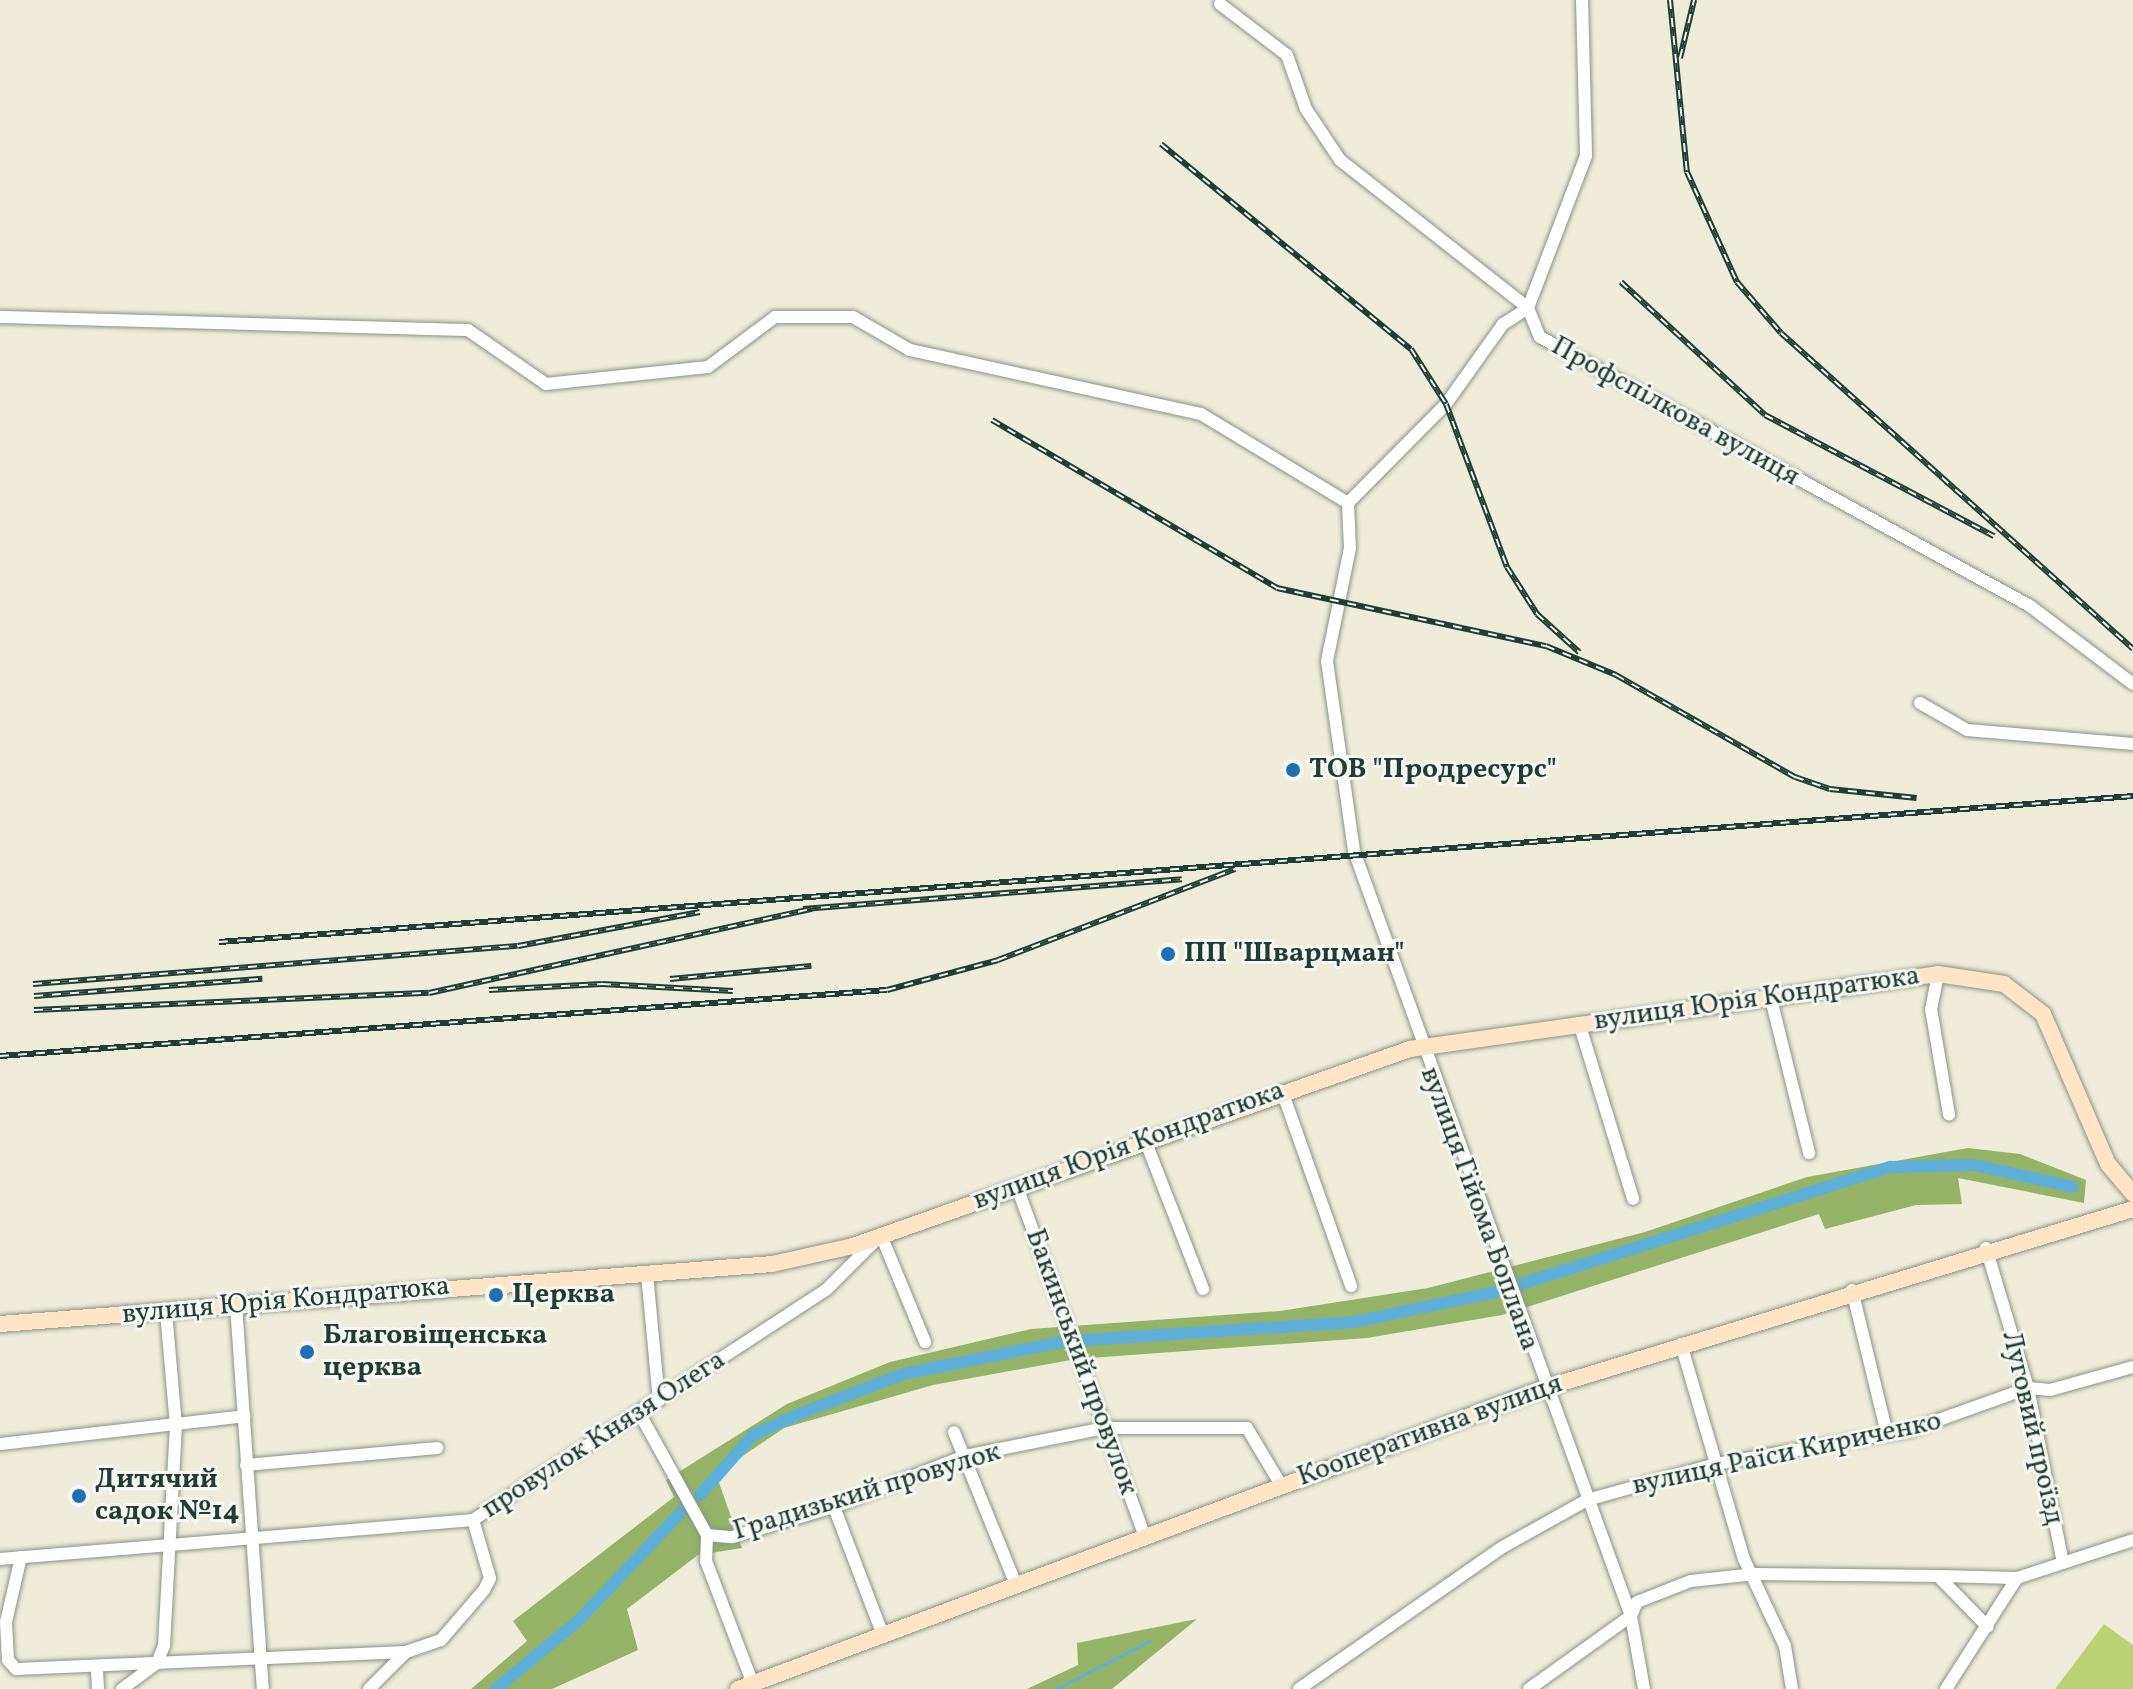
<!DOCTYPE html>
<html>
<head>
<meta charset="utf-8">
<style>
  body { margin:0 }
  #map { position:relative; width:2133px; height:1689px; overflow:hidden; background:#efecd9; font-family:Vollkorn,serif }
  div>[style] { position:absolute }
  .green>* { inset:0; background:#bbd175 }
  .forest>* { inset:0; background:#94b366 }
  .stream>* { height:3px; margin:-1.5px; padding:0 1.5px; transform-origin:1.5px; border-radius:1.5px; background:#5eafd9 }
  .canal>* { height:12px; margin:-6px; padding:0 6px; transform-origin:6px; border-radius:6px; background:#5eafd9 }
  .roads { filter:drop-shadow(0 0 2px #879486) drop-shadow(0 0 2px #879486) }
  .street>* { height:12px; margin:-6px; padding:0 6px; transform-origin:6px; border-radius:6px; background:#fff }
  .secondary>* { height:16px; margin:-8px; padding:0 8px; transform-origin:8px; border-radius:8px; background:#ffe4c6 }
  .rail>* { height:6px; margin-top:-3px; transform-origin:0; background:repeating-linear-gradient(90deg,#f6f6f2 0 9px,#1f3d34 0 18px); box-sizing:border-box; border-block:2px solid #1f3d34 }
  .dots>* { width:22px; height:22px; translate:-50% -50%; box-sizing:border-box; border:4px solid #f6f6f2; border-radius:50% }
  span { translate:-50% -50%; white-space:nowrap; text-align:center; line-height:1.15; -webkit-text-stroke:6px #f6f6f2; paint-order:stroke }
  .street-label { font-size:28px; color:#1f3d34 }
  .poi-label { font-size:28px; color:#1f3d34; font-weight:700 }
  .left { translate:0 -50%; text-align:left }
</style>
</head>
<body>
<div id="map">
  <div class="green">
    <div style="clip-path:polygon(2104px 1624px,2133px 1645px,2133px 1689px,2055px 1689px)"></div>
  </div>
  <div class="forest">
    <div style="clip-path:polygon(1968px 1148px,2020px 1154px,2086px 1180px,2084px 1203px,1958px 1178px,1962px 1204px,1916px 1205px,1825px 1229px,1819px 1214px,1502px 1315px,1367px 1338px,1076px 1359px,933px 1385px,784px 1428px,716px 1474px,742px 1548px,698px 1555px,627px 1609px,638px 1650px,552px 1689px,471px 1689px,527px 1641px,513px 1621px,674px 1497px,666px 1480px,787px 1404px,890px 1362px,1031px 1329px,1280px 1311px,1428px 1288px,1645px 1232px,1807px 1177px)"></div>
    <div style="clip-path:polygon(1197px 1619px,1112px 1689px,1027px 1689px,1078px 1665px,1077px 1643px)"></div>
  </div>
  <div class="stream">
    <div style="left:1056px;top:1689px;width:105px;rotate:-27.3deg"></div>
  </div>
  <div class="canal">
    <div style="left:1518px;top:1285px;width:391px;rotate:-17.6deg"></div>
    <div style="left:1891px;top:1167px;width:83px;rotate:-1.4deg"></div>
    <div style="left:1974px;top:1165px;width:101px;rotate:12.5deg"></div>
    <div style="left:1085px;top:1340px;width:270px;rotate:-3.8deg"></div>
    <div style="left:1354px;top:1322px;width:149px;rotate:-12deg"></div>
    <div style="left:700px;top:1495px;width:80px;rotate:-48.5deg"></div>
    <div style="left:753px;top:1435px;width:51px;rotate:-24.5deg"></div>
    <div style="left:799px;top:1414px;width:111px;rotate:-21deg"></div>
    <div style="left:903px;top:1374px;width:167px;rotate:-11.4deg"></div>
    <div style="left:496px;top:1689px;width:108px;rotate:-39.7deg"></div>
    <div style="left:579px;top:1620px;width:151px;rotate:-46.6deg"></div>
  </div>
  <div class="roads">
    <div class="street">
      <div style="left:1582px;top:0;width:156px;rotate:88.5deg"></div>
      <div style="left:1586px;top:156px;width:163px;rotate:110.9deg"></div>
      <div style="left:1528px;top:308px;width:30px;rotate:147deg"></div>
      <div style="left:1503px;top:324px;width:98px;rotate:125.5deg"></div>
      <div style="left:1446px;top:404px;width:139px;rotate:134.7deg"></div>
      <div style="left:1348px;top:503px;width:45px;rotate:87.5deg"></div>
      <div style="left:1350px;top:548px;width:115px;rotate:101.5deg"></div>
      <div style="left:1327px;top:661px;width:192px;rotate:81.9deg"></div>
      <div style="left:1354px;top:851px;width:814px;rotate:70.1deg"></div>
      <div style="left:1631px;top:1616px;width:74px;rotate:79.9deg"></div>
      <div style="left:1220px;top:4px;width:84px;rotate:37.3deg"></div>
      <div style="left:1287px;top:55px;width:57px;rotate:70.6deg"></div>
      <div style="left:1306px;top:109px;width:61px;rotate:56.3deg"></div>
      <div style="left:1340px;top:160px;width:239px;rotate:38.2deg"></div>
      <div style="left:1528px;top:308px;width:31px;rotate:68deg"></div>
      <div style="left:1540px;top:337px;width:559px;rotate:28.77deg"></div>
      <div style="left:2030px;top:606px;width:129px;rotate:37.1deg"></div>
      <div style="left:0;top:317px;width:468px;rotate:1.6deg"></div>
      <div style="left:468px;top:330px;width:95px;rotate:34.7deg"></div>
      <div style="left:546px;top:384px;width:163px;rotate:-6deg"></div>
      <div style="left:708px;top:367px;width:84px;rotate:-36.7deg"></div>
      <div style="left:775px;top:317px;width:78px"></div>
      <div style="left:853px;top:317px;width:66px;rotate:30.1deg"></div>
      <div style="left:910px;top:350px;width:298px;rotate:12.4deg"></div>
      <div style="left:1201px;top:414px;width:172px;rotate:31.2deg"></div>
      <div style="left:1920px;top:703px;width:54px;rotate:29.9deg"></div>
      <div style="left:1967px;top:730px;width:167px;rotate:4.8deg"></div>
      <div style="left:1938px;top:974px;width:36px;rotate:101deg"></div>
      <div style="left:1931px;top:1009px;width:107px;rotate:80.3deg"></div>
      <div style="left:1770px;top:995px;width:163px;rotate:76.1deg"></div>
      <div style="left:1579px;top:1023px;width:184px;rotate:72.9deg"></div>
      <div style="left:1282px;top:1091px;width:207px;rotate:70.5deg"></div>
      <div style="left:1145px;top:1140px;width:160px;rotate:68.7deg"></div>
      <div style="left:1017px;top:1187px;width:372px;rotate:69.9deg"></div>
      <div style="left:1986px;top:1248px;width:146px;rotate:73.3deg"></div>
      <div style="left:2028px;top:1388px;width:178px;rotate:78.7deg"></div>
      <div style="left:647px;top:1274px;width:127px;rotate:84.6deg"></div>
      <div style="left:1852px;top:1290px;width:144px;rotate:76.3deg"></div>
      <div style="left:236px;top:1305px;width:385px;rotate:86deg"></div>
      <div style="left:1681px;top:1344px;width:224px;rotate:73.7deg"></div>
      <div style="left:1744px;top:1559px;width:96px;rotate:64.8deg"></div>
      <div style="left:1785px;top:1646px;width:44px;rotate:80.8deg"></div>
      <div style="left:641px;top:1416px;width:136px;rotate:61deg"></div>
      <div style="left:707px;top:1535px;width:26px;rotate:92deg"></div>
      <div style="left:706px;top:1561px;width:132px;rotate:69.1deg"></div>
      <div style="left:954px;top:1432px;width:165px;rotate:67.9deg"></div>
      <div style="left:0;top:1444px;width:246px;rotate:-6.5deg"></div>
      <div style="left:246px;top:1465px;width:192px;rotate:-5.1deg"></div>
      <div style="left:834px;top:1507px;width:137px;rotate:69.1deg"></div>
      <div style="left:707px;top:1535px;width:25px;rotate:5deg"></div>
      <div style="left:732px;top:1537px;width:106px;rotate:-16.4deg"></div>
      <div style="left:834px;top:1507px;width:141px;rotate:-21.3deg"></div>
      <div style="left:965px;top:1456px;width:143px;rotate:-11.3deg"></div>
      <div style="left:1105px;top:1428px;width:142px"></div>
      <div style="left:1247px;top:1428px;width:66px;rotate:59.2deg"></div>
      <div style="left:21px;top:1557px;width:67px;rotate:103deg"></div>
      <div style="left:6px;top:1622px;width:38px;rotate:87deg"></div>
      <div style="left:8px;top:1660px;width:12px;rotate:48deg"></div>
      <div style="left:16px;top:1669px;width:390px;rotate:-2.5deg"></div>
      <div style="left:0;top:1559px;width:475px;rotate:-4.7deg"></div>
      <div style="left:473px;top:1520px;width:421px;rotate:-33.1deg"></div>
      <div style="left:826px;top:1290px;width:78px;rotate:-45deg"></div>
      <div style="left:881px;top:1235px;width:116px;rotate:67.6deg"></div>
      <div style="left:1938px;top:1576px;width:79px;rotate:1.5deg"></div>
      <div style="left:97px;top:1670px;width:19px;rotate:87deg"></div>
      <div style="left:122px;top:1689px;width:44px;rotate:-36.6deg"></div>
      <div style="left:157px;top:1663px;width:18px;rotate:-68deg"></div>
      <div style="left:164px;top:1646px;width:220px;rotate:-86.9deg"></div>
      <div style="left:176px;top:1426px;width:114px;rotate:-95deg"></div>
      <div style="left:369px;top:1689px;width:52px;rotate:-45deg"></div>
      <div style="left:406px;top:1652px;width:37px;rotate:-19deg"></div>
      <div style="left:441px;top:1640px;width:66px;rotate:-49.3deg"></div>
      <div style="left:484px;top:1590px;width:13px;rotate:-63deg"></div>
      <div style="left:490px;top:1578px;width:60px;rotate:-106.3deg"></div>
      <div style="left:1299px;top:1689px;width:246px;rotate:-34.9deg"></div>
      <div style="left:1501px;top:1548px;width:98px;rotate:-29.2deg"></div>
      <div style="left:1587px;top:1500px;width:134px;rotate:-15.6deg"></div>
      <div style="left:1716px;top:1464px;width:195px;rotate:-9.8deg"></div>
      <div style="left:1908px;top:1431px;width:127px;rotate:-19.7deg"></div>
      <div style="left:2028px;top:1388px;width:22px;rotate:5deg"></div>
      <div style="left:2050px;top:1390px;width:86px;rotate:-15.5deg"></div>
      <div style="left:1529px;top:1689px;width:125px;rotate:-35.6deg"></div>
      <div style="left:1631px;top:1616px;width:15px;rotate:-67deg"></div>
      <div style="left:1637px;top:1602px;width:58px;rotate:-21.3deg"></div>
      <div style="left:1691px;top:1581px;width:64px;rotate:-6.2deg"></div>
      <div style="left:1755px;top:1574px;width:183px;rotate:0.6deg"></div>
      <div style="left:1938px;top:1576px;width:71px;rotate:45.6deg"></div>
      <div style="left:1946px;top:1689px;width:132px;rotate:-57.4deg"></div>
      <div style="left:2017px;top:1578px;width:122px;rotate:-18.1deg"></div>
    </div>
    <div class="secondary">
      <div style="left:0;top:1324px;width:774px;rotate:-4.44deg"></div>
      <div style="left:772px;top:1264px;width:83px;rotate:-12.5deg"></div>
      <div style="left:853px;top:1246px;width:591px;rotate:-19.48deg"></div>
      <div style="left:1410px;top:1049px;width:533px;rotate:-8.08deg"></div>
      <div style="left:1938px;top:974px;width:67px;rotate:8.6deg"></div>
      <div style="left:2004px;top:984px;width:49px;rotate:37.6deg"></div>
      <div style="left:2043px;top:1014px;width:163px;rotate:66.6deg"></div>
      <div style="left:2108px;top:1164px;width:39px;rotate:50deg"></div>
      <div style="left:738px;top:1689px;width:861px;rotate:-20.45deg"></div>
      <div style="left:1545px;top:1388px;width:615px;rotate:-16.93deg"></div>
    </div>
  </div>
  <div class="rail">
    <div style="left:1670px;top:0;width:173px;rotate:84.4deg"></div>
    <div style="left:1687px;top:172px;width:121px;rotate:65.6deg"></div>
    <div style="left:1737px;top:282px;width:67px;rotate:49.2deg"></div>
    <div style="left:1781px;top:333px;width:473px;rotate:41.9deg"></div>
    <div style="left:1680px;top:58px;width:60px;rotate:-76.4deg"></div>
    <div style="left:1161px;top:144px;width:323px;rotate:39.4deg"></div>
    <div style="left:1411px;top:349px;width:65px;rotate:57.5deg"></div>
    <div style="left:1446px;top:404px;width:174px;rotate:69.5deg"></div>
    <div style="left:1507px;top:567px;width:56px;rotate:57.4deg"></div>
    <div style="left:1537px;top:614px;width:57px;rotate:42.1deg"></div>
    <div style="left:1621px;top:282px;width:196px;rotate:42.7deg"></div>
    <div style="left:1765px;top:415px;width:259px;rotate:27.9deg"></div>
    <div style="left:992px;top:420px;width:331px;rotate:30.5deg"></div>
    <div style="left:1277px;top:588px;width:275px;rotate:12.2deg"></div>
    <div style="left:1546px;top:646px;width:76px;rotate:22.5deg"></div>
    <div style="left:1616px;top:675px;width:206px;rotate:29.7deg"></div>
    <div style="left:1795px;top:777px;width:37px;rotate:19deg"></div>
    <div style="left:1830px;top:789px;width:87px;rotate:5.9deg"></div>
    <div style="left:803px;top:909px;width:380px;rotate:-4.5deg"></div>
    <div style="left:219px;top:942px;width:1920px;rotate:-4.36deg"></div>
    <div style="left:670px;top:979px;width:142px;rotate:-5.3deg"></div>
    <div style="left:33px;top:984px;width:486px;rotate:-4.5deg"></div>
    <div style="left:518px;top:946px;width:185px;rotate:-10.6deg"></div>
    <div style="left:489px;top:990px;width:113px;rotate:-3deg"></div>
    <div style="left:602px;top:984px;width:131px;rotate:3.1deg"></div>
    <div style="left:34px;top:996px;width:229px;rotate:-4.3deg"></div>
    <div style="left:34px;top:1010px;width:395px;rotate:-2.5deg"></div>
    <div style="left:429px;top:993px;width:392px;rotate:-12.4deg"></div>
    <div style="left:0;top:1056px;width:889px;rotate:-4.26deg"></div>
    <div style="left:887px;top:990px;width:115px;rotate:-15.1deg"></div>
    <div style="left:998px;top:960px;width:254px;rotate:-21deg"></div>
  </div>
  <div class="dots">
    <div style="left:1293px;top:770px;background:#1f6fb2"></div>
    <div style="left:1168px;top:954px;background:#1f6fb2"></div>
    <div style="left:496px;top:1295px;background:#1f6fb2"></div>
    <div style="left:307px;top:1352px;background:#1f6fb2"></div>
    <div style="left:79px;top:1496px;background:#1f6fb2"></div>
  </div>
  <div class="street-label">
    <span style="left:1675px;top:412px;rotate:29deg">Профспілкова вулиця</span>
    <span style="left:1757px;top:999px;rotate:-8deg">вулиця Юрія Кондратюка</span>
    <span style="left:1129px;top:1146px;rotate:-20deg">вулиця Юрія Кондратюка</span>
    <span style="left:1479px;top:1209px;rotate:70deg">вулиця Гійома Боплана</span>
    <span style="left:286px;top:1301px;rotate:-5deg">вулиця Юрія Кондратюка</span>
    <span style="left:1081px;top:1362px;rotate:70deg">Бакинський провулок</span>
    <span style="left:2032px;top:1428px;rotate:77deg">Луговий проїзд</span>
    <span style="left:1430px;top:1431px;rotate:-20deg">Кооперативна вулиця</span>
    <span style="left:604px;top:1435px;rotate:-33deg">провулок Князя Олега</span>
    <span style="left:1787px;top:1454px;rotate:-12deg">вулиця Раїси Кириченко</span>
    <span style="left:867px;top:1492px;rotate:-17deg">Градизький провулок</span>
  </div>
  <div class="poi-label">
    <span class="left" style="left:1309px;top:770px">ТОВ "Продресурс"</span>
    <span class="left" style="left:1184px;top:954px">ПП "Шварцман"</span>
    <span class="left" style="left:512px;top:1295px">Церква</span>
    <span class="left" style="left:323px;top:1352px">Благовіщенська<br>церква</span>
    <span class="left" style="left:95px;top:1496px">Дитячий<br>садок №14</span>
  </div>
</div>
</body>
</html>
